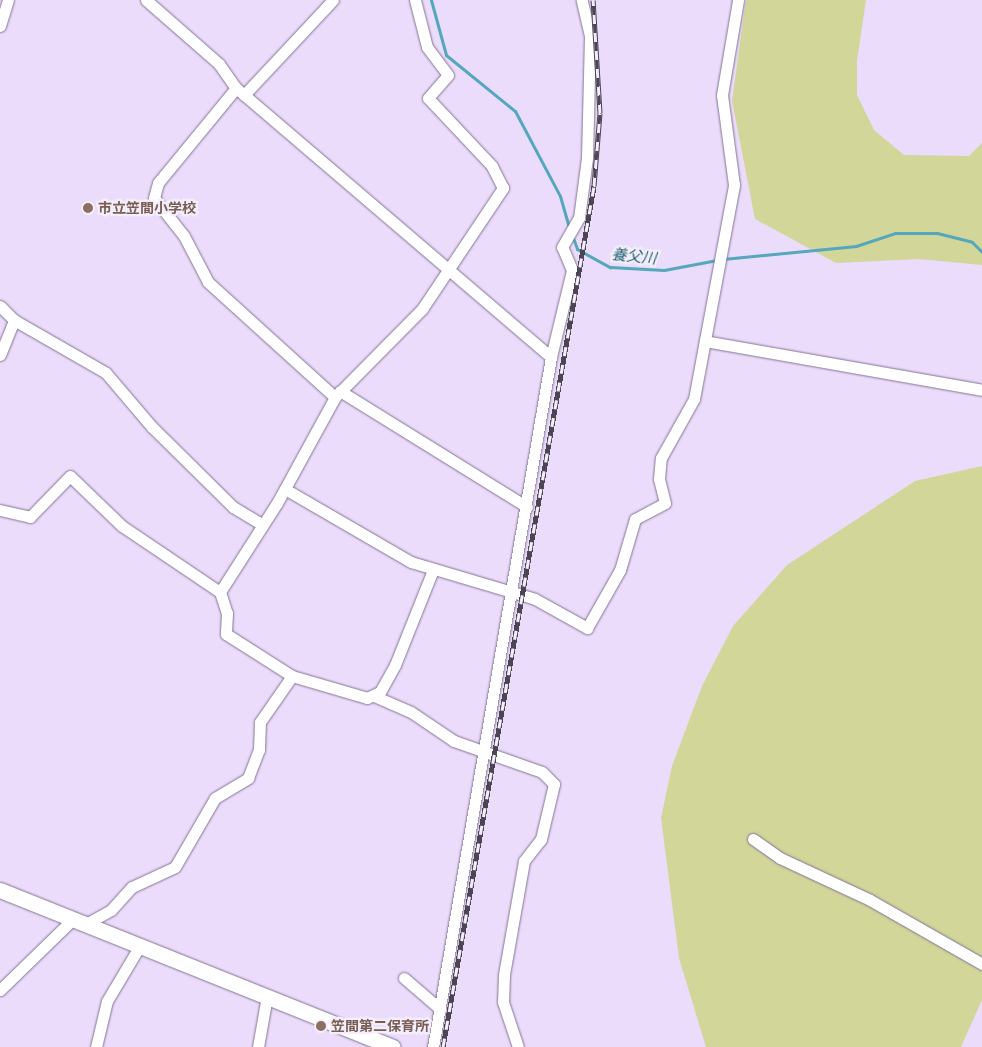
<!DOCTYPE html>
<html>
<head>
<meta charset="utf-8">
<style>
  body { margin:0 }
  #map { position:relative; width:982px; height:1047px; overflow:hidden; background:#ebdcfc; font-family:"Noto Sans","Noto Sans JP",sans-serif }
  div>[style] { position:absolute }
  .green>* { inset:0; background:#d2d699 }
  .stream>* { height:3px; margin:-1.5px; padding:0 1.5px; transform-origin:1.5px; border-radius:1.5px; background:#54a7bc }
  .roads { filter:drop-shadow(0 0 1px #837592) drop-shadow(0 0 1px #837592) }
  .street>* { height:11px; margin:-5.5px; padding:0 5.5px; transform-origin:5.5px; border-radius:5.5px; background:#fff }
  .secondary>* { height:15px; margin:-7.5px; padding:0 7.5px; transform-origin:7.5px; border-radius:7.5px; background:#fff }
  .rail>* { height:5px; margin-top:-2.5px; transform-origin:0; background:repeating-linear-gradient(90deg,#f4eefb 0 9px,#4c4554 0 18px); box-sizing:border-box; border-block:1px solid #4c4554 }
  .dots>* { width:14px; height:14px; translate:-50% -50%; box-sizing:border-box; border:2px solid #f4eefb; border-radius:50% }
  span { translate:-50% -50%; white-space:nowrap; text-align:center; line-height:1.15; -webkit-text-stroke:4.5px #f4eefb; paint-order:stroke }
  .education-label { font-size:14px; color:#785e54; font-weight:700 }
  .left { translate:0 -50%; text-align:left }
  .water-label { font-size:15px; color:#1d6070; font-style:italic }
</style>
</head>
<body>
<div id="map">
  <div class="green">
    <div style="clip-path:polygon(746px 0,866px 0,857px 61px,857px 95px,874px 130px,904px 155px,969px 156px,982px 143px,982px 265px,919px 259px,836px 263px,755px 219px,732px 101px)"></div>
    <div style="clip-path:polygon(982px 466px,982px 1000px,961px 1047px,706px 1047px,679px 958px,661px 818px,672px 766px,702px 686px,733px 626px,787px 565px,915px 481px)"></div>
  </div>
  <div class="stream">
    <div style="left:431px;top:0;width:57px;rotate:74.7deg"></div>
    <div style="left:446px;top:55px;width:89px;rotate:39.1deg"></div>
    <div style="left:515px;top:111px;width:96px;rotate:62.1deg"></div>
    <div style="left:560px;top:196px;width:32px;rotate:74deg"></div>
    <div style="left:572px;top:235px;width:15px;rotate:70deg"></div>
    <div style="left:577px;top:249px;width:38px;rotate:29deg"></div>
    <div style="left:610px;top:267px;width:54px;rotate:3.2deg"></div>
    <div style="left:664px;top:270px;width:54px;rotate:-10.7deg"></div>
    <div style="left:723px;top:259px;width:134px;rotate:-5.6deg"></div>
    <div style="left:856px;top:246px;width:41px;rotate:-18.4deg"></div>
    <div style="left:895px;top:233px;width:42px"></div>
    <div style="left:937px;top:233px;width:36px;rotate:14deg"></div>
    <div style="left:972px;top:242px;width:14px;rotate:45deg"></div>
  </div>
  <div class="roads">
    <div class="street">
      <div style="left:146px;top:0;width:97px;rotate:41.2deg"></div>
      <div style="left:219px;top:64px;width:29px;rotate:55deg"></div>
      <div style="left:236px;top:88px;width:414px;rotate:40.5deg"></div>
      <div style="left:551px;top:357px;width:700px;rotate:99.7deg"></div>
      <div style="left:0;top:26px;width:27px;rotate:-73deg"></div>
      <div style="left:236px;top:88px;width:123px;rotate:129.4deg"></div>
      <div style="left:158px;top:183px;width:16px;rotate:105deg"></div>
      <div style="left:154px;top:198px;width:48px;rotate:51.7deg"></div>
      <div style="left:184px;top:236px;width:52px;rotate:62.4deg"></div>
      <div style="left:208px;top:282px;width:171px;rotate:42.2deg"></div>
      <div style="left:244px;top:95px;width:130px;rotate:-46.9deg"></div>
      <div style="left:0;top:306px;width:20px;rotate:45deg"></div>
      <div style="left:14px;top:320px;width:106px;rotate:29.9deg"></div>
      <div style="left:106px;top:373px;width:71px;rotate:49.6deg"></div>
      <div style="left:152px;top:427px;width:114px;rotate:44.6deg"></div>
      <div style="left:233px;top:507px;width:33px;rotate:31deg"></div>
      <div style="left:705px;top:341px;width:281px;rotate:10deg"></div>
      <div style="left:0;top:355px;width:38px;rotate:-68deg"></div>
      <div style="left:551px;top:357px;width:89px;rotate:-76.4deg"></div>
      <div style="left:572px;top:270px;width:25px;rotate:-113deg"></div>
      <div style="left:562px;top:247px;width:34px;rotate:-60deg"></div>
      <div style="left:579px;top:218px;width:61px;rotate:-82.4deg"></div>
      <div style="left:587px;top:158px;width:122px;rotate:-88.6deg"></div>
      <div style="left:590px;top:36px;width:37px;rotate:-103deg"></div>
      <div style="left:340px;top:391px;width:220px;rotate:31.8deg"></div>
      <div style="left:285px;top:489px;width:146px;rotate:30.1deg"></div>
      <div style="left:411px;top:562px;width:129px;rotate:16.6deg"></div>
      <div style="left:535px;top:599px;width:60px;rotate:29.1deg"></div>
      <div style="left:587px;top:628px;width:67px;rotate:-60.4deg"></div>
      <div style="left:620px;top:570px;width:53px;rotate:-73.6deg"></div>
      <div style="left:635px;top:519px;width:34px;rotate:-28deg"></div>
      <div style="left:665px;top:503px;width:25px;rotate:-104deg"></div>
      <div style="left:659px;top:479px;width:21px;rotate:-85deg"></div>
      <div style="left:661px;top:458px;width:68px;rotate:-60.8deg"></div>
      <div style="left:694px;top:399px;width:218px;rotate:-79.4deg"></div>
      <div style="left:734px;top:185px;width:91px;rotate:-97.6deg"></div>
      <div style="left:722px;top:95px;width:96px;rotate:-80.4deg"></div>
      <div style="left:0;top:510px;width:31px;rotate:13deg"></div>
      <div style="left:30px;top:517px;width:57px;rotate:-45.7deg"></div>
      <div style="left:70px;top:476px;width:72px;rotate:43.9deg"></div>
      <div style="left:122px;top:526px;width:118px;rotate:34deg"></div>
      <div style="left:220px;top:592px;width:22px;rotate:72deg"></div>
      <div style="left:227px;top:613px;width:21px;rotate:93deg"></div>
      <div style="left:226px;top:634px;width:78px;rotate:32.5deg"></div>
      <div style="left:292px;top:676px;width:78px;rotate:16.3deg"></div>
      <div style="left:367px;top:698px;width:14px;rotate:-25deg"></div>
      <div style="left:380px;top:692px;width:31px;rotate:-61deg"></div>
      <div style="left:395px;top:665px;width:102px;rotate:-68.2deg"></div>
      <div style="left:220px;top:592px;width:106px;rotate:-57.4deg"></div>
      <div style="left:277px;top:503px;width:121px;rotate:-61.3deg"></div>
      <div style="left:335px;top:397px;width:124px;rotate:-45.3deg"></div>
      <div style="left:422px;top:309px;width:146px;rotate:-56.2deg"></div>
      <div style="left:503px;top:188px;width:25px;rotate:-117deg"></div>
      <div style="left:492px;top:166px;width:93px;rotate:-133.3deg"></div>
      <div style="left:428px;top:98px;width:30px;rotate:-49deg"></div>
      <div style="left:448px;top:75px;width:35px;rotate:-127deg"></div>
      <div style="left:427px;top:47px;width:49px;rotate:-104.3deg"></div>
      <div style="left:374px;top:696px;width:40px;rotate:23.4deg"></div>
      <div style="left:411px;top:712px;width:52px;rotate:34deg"></div>
      <div style="left:454px;top:741px;width:93px;rotate:19.4deg"></div>
      <div style="left:542px;top:772px;width:17px;rotate:45deg"></div>
      <div style="left:554px;top:784px;width:57px;rotate:103.3deg"></div>
      <div style="left:541px;top:839px;width:28px;rotate:128deg"></div>
      <div style="left:524px;top:861px;width:116px;rotate:100deg"></div>
      <div style="left:504px;top:975px;width:27px;rotate:92deg"></div>
      <div style="left:503px;top:1002px;width:47px;rotate:71.6deg"></div>
      <div style="left:753px;top:839px;width:33px;rotate:35deg"></div>
      <div style="left:780px;top:858px;width:99px;rotate:25deg"></div>
      <div style="left:870px;top:900px;width:129px;rotate:29.7deg"></div>
      <div style="left:84px;top:925px;width:31px;rotate:-29deg"></div>
      <div style="left:111px;top:910px;width:31px;rotate:-48deg"></div>
      <div style="left:132px;top:887px;width:47px;rotate:-24.9deg"></div>
      <div style="left:175px;top:867px;width:80px;rotate:-59.9deg"></div>
      <div style="left:215px;top:798px;width:39px;rotate:-31deg"></div>
      <div style="left:248px;top:778px;width:30px;rotate:-69deg"></div>
      <div style="left:259px;top:750px;width:28px;rotate:-88deg"></div>
      <div style="left:260px;top:722px;width:56px;rotate:-55.2deg"></div>
      <div style="left:404px;top:978px;width:48px;rotate:40.7deg"></div>
      <div style="left:0;top:990px;width:100px;rotate:-44.2deg"></div>
      <div style="left:96px;top:1047px;width:47px;rotate:-76.6deg"></div>
      <div style="left:107px;top:1001px;width:63px;rotate:-59.3deg"></div>
      <div style="left:258px;top:1047px;width:52px;rotate:-80deg"></div>
    </div>
    <div class="secondary">
      <div style="left:0;top:890px;width:423px;rotate:21.8deg"></div>
    </div>
  </div>
  <div class="rail">
    <div style="left:443px;top:1047px;width:874px;rotate:-80.05deg"></div>
    <div style="left:594px;top:186px;width:73px;rotate:-85.3deg"></div>
    <div style="left:600px;top:113px;width:113px;rotate:-93.5deg"></div>
  </div>
  <div class="dots">
    <div style="left:88px;top:208px;background:#8d6e63"></div>
    <div style="left:321px;top:1026px;background:#8d6e63"></div>
  </div>
  <div class="education-label">
    <span class="left" style="left:98px;top:208px">市立笠間小学校</span>
    <span class="left" style="left:331px;top:1026px">笠間第二保育所</span>
  </div>
  <div class="water-label">
    <span style="left:634px;top:256px;rotate:6deg">養父川</span>
  </div>
</div>
</body>
</html>
